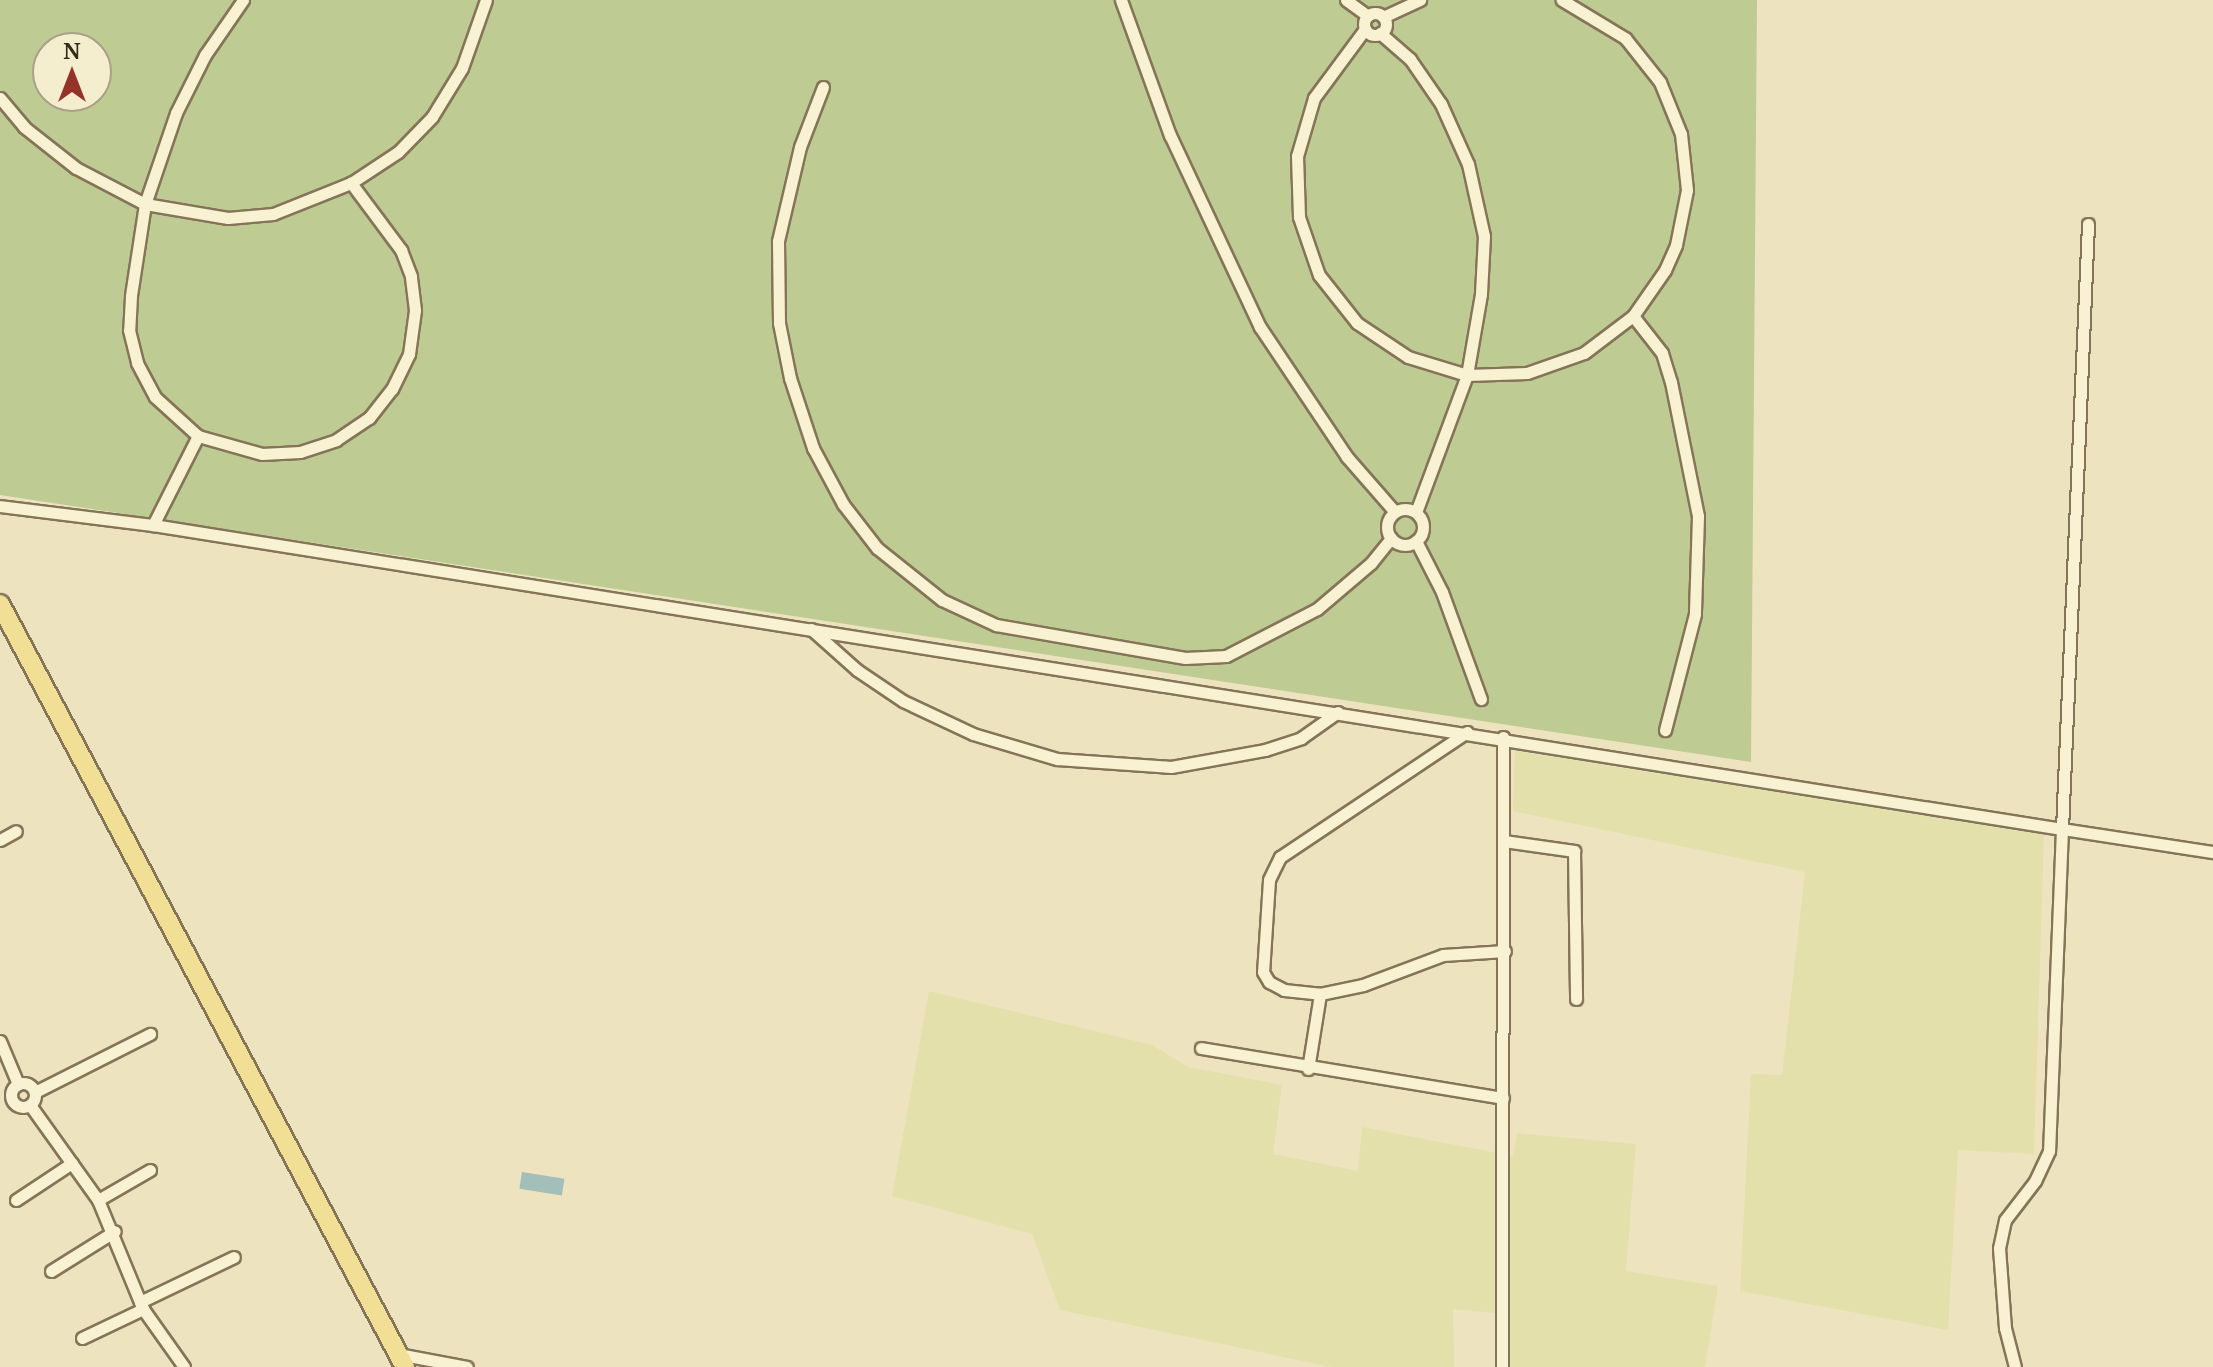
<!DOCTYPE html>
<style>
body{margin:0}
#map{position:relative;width:2213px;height:1367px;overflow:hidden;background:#ede4bf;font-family:"Noto Serif",serif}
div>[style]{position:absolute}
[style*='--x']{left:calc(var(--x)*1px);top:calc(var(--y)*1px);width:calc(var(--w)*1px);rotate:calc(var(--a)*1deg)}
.farmland>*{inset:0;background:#e3e0ac}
.green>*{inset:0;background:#becb93}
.water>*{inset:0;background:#a2bfba;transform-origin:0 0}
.roads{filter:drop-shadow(2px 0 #857558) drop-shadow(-2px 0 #857558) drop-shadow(0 2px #857558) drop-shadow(0 -2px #857558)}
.street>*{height:11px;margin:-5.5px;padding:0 5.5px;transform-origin:5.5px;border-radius:5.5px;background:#f8f1d2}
.street>.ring{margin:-5.5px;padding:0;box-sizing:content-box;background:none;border:11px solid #f8f1d2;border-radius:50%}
.primary>*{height:18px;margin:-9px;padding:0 9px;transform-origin:9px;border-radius:9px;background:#f1df96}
span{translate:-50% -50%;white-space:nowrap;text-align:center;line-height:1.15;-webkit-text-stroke:7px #f5eece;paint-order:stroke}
.north{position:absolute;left:32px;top:32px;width:80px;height:80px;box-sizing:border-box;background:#f5eece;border:2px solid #a8a087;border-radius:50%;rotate:0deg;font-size:22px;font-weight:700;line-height:32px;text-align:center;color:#352b1c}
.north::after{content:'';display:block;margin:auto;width:28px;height:36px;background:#943328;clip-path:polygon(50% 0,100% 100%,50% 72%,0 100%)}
</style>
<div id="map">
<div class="farmland">
<div style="clip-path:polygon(1515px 751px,2044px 835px,2034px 1154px,1958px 1150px,1948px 1330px,1740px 1291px,1751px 1074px,1782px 1075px,1805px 872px,1513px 811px)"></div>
<div style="clip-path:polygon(929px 991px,1152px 1045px,1188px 1067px,1282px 1085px,1273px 1154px,1358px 1171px,1362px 1127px,1513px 1156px,1517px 1133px,1636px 1144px,1626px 1271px,1718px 1286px,1705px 1367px,1507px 1367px,1507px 1314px,1453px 1309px,1454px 1367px,1331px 1367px,1060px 1310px,1032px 1234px,892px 1196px)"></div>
</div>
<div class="green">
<div style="clip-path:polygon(evenodd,0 0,1757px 0,1751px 762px,0 495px,0 0,48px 48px,96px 48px,96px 96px,48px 96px,48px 48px)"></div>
</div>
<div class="water">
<div style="left:522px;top:1172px;width:43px;height:17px;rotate:9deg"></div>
</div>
<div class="roads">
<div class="street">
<div style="--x:243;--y:0;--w:67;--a:124.6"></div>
<div style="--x:205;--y:55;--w:65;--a:116.6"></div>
<div style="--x:176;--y:113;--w:96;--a:108.8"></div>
<div style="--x:145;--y:204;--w:93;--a:98.7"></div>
<div style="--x:131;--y:296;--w:34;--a:93"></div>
<div style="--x:129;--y:330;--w:34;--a:76"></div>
<div style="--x:137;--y:363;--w:38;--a:62"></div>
<div style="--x:155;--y:397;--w:58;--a:42.2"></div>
<div style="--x:198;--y:436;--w:66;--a:15.7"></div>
<div style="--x:262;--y:454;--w:38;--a:-3"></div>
<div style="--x:300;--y:452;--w:38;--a:-18"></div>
<div style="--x:336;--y:440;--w:40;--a:-34"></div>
<div style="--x:369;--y:418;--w:37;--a:-52"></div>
<div style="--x:392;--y:389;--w:39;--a:-64"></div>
<div style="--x:409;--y:354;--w:44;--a:-82.2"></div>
<div style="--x:415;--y:310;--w:34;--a:-97"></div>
<div style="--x:411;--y:276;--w:28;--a:-111"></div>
<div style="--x:401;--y:250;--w:84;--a:-126.7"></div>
<div style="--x:1121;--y:0;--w:144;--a:70.1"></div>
<div style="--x:1170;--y:135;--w:212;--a:64.9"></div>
<div style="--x:1260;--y:327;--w:156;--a:56.2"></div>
<div style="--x:1347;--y:457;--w:73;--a:48.9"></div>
<div style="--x:1346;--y:0;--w:27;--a:36"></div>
<div class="ring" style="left:1364px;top:13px;width:11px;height:11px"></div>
<div style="--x:1383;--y:17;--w:41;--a:-24.7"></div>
<div style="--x:1365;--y:29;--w:86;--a:126.5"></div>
<div style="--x:1314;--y:98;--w:60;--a:106.3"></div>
<div style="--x:1297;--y:156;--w:61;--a:88.1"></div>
<div style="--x:1299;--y:217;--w:61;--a:71"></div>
<div style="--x:1319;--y:275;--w:61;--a:51.6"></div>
<div style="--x:1357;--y:323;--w:61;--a:33.7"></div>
<div style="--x:1408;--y:357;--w:62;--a:17"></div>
<div style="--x:1467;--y:375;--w:60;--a:-1.9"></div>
<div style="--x:1527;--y:373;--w:60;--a:-19.3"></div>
<div style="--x:1584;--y:353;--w:61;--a:-37.1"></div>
<div style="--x:1633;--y:316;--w:56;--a:-55.2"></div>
<div style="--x:1665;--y:270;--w:27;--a:-66"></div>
<div style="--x:1676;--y:245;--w:56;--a:-78.7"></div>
<div style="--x:1687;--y:190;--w:56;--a:-96.1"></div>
<div style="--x:1681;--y:134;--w:56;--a:-112"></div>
<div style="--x:1660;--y:82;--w:56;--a:-128.5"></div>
<div style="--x:1625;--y:38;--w:74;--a:-148.9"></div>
<div style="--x:1380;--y:33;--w:40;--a:41"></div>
<div style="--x:1410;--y:59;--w:55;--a:55.4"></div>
<div style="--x:1441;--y:104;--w:66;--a:65.8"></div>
<div style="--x:1468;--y:164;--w:74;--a:77.5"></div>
<div style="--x:1484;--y:236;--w:58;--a:93"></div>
<div style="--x:1481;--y:294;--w:82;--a:99.8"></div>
<div style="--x:1467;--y:375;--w:146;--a:110.4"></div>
<div style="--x:823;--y:87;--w:64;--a:111"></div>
<div style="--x:800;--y:147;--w:97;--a:103.2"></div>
<div style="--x:778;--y:241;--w:82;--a:89.3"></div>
<div style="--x:779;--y:323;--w:56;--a:78.7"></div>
<div style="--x:790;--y:378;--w:74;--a:71.8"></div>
<div style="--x:813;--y:448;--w:64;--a:61.8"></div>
<div style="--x:843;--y:504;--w:56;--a:52.3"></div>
<div style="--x:877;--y:548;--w:83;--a:38.7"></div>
<div style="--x:942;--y:600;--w:60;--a:24.8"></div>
<div style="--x:996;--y:625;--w:192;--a:9.9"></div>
<div style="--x:1185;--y:658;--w:41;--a:-2.8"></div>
<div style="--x:1226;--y:656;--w:102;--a:-27.3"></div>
<div style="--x:1317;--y:609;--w:71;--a:-40.4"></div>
<div style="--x:1371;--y:563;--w:32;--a:-51"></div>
<div style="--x:0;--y:98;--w:38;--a:50"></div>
<div style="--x:24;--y:127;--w:66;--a:38.3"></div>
<div style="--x:76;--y:168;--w:78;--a:27.6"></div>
<div style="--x:145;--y:204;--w:84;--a:9.6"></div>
<div style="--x:228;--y:218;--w:45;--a:-5.1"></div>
<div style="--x:273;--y:214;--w:84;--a:-21.7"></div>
<div style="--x:351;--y:183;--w:56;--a:-33.4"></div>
<div style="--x:398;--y:152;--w:49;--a:-45.8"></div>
<div style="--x:432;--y:117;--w:57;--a:-58.5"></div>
<div style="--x:462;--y:68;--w:72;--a:-70.6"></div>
<div style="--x:2088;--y:224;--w:606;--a:92.46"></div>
<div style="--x:2062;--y:829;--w:153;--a:8.7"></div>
<div style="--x:1633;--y:316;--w:47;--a:51.9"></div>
<div style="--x:1662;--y:353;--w:30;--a:73"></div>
<div style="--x:1671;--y:382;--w:137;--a:78.6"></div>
<div style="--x:1698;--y:516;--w:98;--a:91.8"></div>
<div style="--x:1695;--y:614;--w:120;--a:104.5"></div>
<div style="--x:0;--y:506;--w:154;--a:7.1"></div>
<div style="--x:153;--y:525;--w:1933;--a:9.05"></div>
<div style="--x:2062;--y:829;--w:322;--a:92.3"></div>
<div style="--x:2049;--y:1151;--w:33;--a:115"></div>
<div style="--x:2035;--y:1181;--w:49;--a:127.6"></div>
<div style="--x:2005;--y:1220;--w:29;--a:102"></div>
<div style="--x:1999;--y:1248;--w:80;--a:85.7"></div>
<div style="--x:2005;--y:1328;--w:40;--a:75.6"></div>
<div class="ring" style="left:1387px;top:509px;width:25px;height:25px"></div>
<div style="--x:153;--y:525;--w:100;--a:-63.2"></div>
<div style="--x:1416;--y:541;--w:57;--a:63"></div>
<div style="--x:1442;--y:592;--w:114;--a:70"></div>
<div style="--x:811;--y:629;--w:62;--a:41.7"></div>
<div style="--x:857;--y:670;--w:55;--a:34"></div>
<div style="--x:903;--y:701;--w:77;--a:25.2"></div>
<div style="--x:973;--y:734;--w:88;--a:16.6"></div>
<div style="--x:1057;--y:759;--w:114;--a:4"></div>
<div style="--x:1171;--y:767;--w:96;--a:-10.3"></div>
<div style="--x:1265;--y:750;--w:38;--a:-18"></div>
<div style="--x:1301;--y:738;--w:45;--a:-35.1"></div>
<div style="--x:1467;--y:732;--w:225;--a:146.2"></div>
<div style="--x:1280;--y:857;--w:25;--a:116"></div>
<div style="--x:1269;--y:880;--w:92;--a:93.7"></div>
<div style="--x:1263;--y:972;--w:12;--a:59"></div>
<div style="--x:1269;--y:982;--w:17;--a:28"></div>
<div style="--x:1284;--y:990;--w:36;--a:6"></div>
<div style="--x:1320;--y:994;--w:44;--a:-11.8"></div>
<div style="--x:1363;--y:985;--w:85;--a:-20.6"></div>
<div style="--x:1443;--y:955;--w:62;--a:-3.7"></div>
<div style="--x:0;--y:840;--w:18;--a:-29"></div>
<div style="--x:1504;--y:841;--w:71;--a:8.1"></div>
<div style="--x:1574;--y:851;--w:148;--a:89.2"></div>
<div style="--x:0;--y:1041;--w:47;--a:67.3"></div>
<div style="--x:1201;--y:1048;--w:306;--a:9.4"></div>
<div style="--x:1308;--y:1069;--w:76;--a:-80.9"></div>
<div class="ring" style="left:11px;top:1083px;width:13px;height:13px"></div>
<div style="--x:35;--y:1092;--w:129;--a:-26.8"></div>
<div style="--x:30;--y:1105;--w:117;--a:54.4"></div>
<div style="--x:98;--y:1200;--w:118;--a:67.6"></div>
<div style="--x:143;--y:1309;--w:71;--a:54.7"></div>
<div style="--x:16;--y:1200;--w:67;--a:-33.5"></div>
<div style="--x:98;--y:1200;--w:60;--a:-30"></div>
<div style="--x:51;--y:1271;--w:75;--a:-32"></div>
<div style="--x:140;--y:1302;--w:104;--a:-25.6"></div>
<div style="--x:82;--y:1338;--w:68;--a:-25.4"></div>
<div style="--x:398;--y:1354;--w:70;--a:10.7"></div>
<div style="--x:1502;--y:1367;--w:630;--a:-89.91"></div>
</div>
<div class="primary">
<div style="--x:0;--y:604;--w:864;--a:62.04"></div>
</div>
</div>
<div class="north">N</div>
</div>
